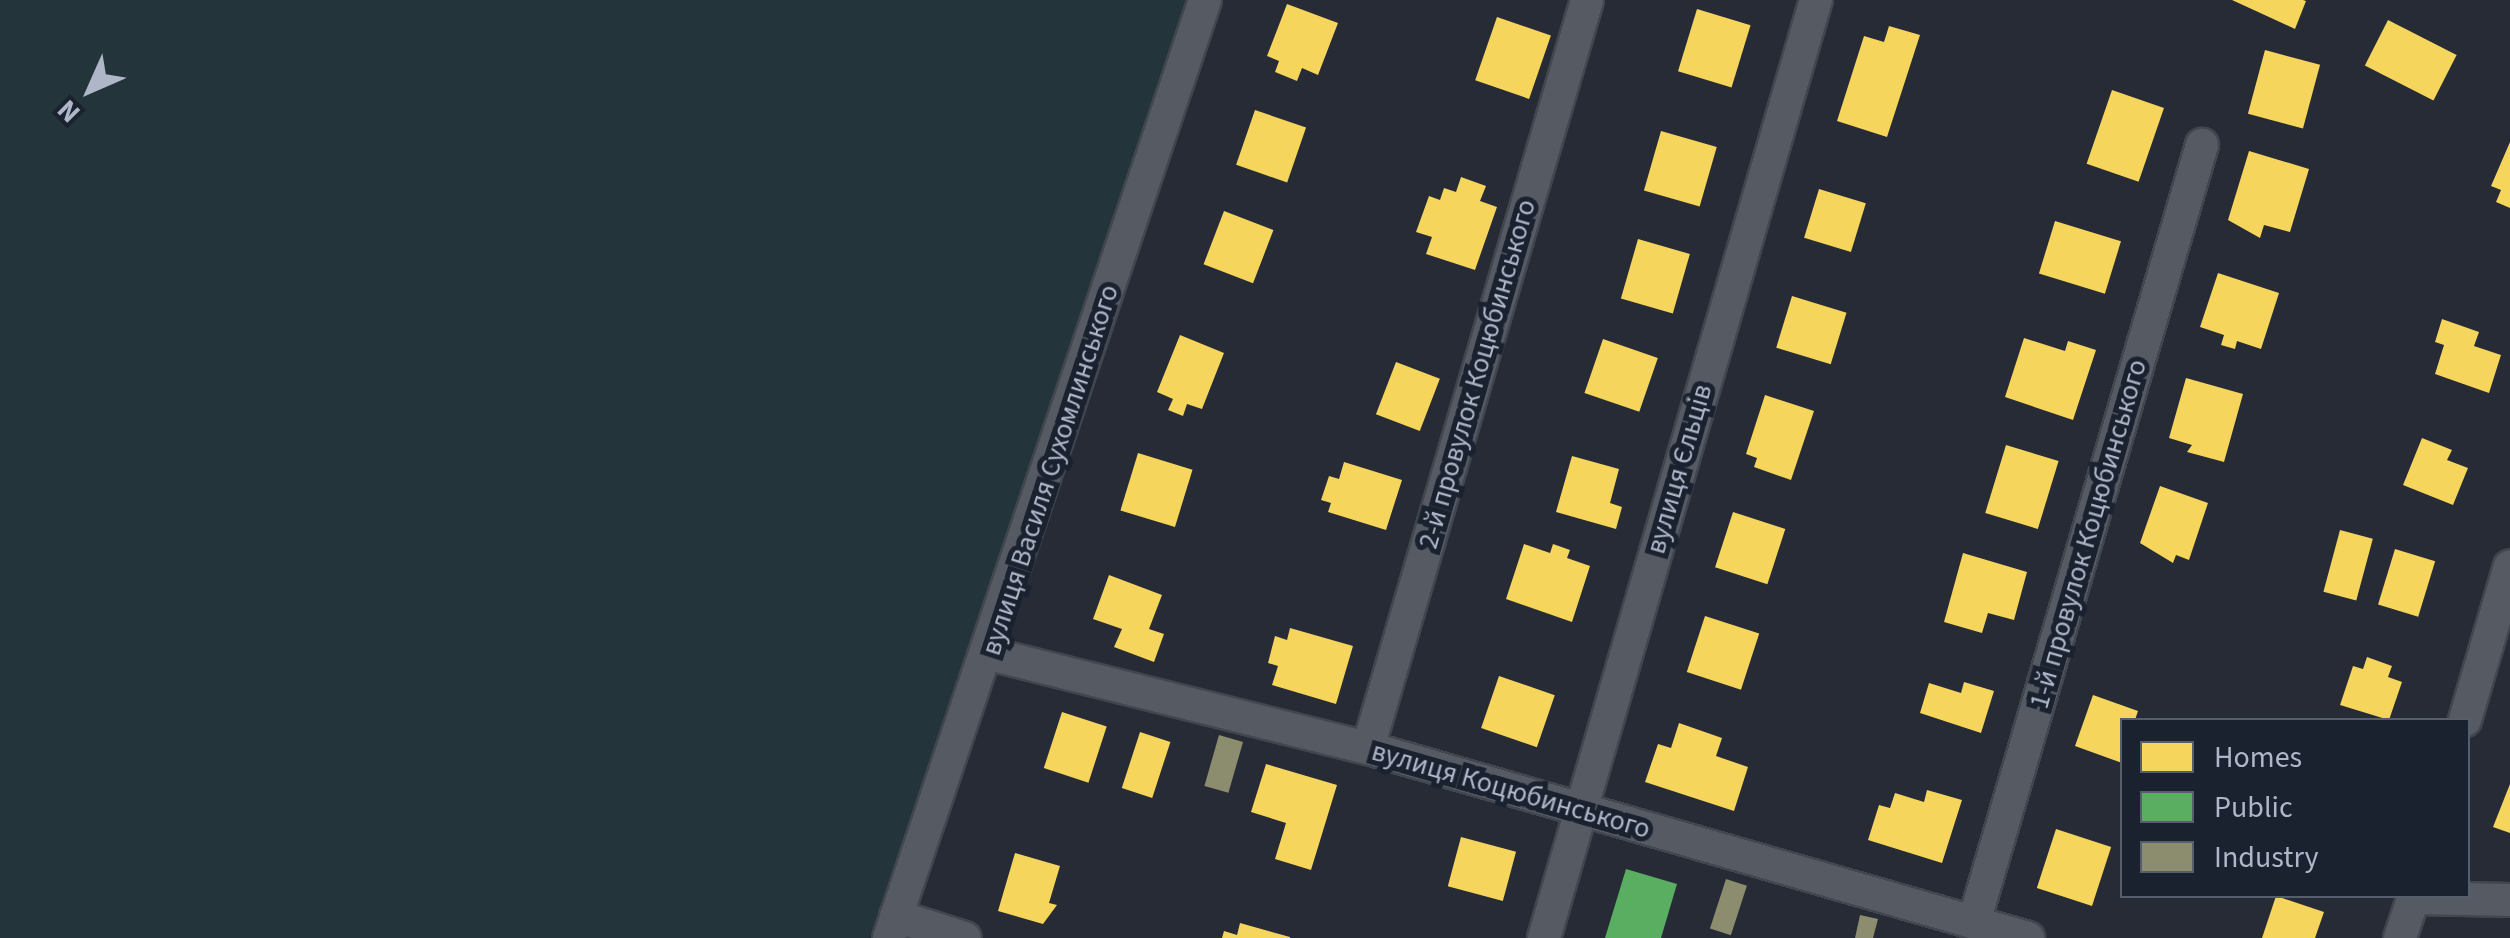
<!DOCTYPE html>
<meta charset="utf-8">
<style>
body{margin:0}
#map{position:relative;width:2510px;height:938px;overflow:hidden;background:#262b35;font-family:"Source Sans 3",sans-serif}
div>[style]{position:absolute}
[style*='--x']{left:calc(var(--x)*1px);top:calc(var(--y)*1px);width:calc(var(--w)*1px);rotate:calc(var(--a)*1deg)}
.green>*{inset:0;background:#23353b}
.homes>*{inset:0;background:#f6d55c;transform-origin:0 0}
.public>*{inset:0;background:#5aae61}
.industry>*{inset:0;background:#8c8c6e;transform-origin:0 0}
.roads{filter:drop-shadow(2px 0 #42464e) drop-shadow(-2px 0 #42464e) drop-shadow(0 2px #42464e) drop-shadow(0 -2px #42464e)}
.minor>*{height:32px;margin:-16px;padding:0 16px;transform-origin:16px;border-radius:16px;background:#565a63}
span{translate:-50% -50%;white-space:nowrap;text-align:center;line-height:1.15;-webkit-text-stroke:10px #1a212f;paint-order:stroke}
.street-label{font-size:28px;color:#afb6c7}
.legend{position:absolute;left:2120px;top:718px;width:350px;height:180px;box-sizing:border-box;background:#1a212f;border:2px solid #565d6c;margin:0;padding:12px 18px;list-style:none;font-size:30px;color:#afb6c7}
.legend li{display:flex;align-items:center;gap:20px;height:50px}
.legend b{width:50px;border:2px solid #565d6c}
.north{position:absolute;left:40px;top:40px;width:100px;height:100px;-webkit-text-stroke:8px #1a212f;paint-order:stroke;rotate:225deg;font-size:28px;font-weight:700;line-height:40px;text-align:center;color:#afb6c7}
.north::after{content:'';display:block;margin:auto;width:35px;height:45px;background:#afb6c7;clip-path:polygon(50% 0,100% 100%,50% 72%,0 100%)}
</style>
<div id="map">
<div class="green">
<div style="clip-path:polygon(0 0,1190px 0,869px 938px,0 938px)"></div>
</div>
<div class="homes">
<div style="clip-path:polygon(2232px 0,2303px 0,2306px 1px,2295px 29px)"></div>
<div style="clip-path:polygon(1287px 4px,1338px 23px,1318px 75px,1302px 68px,1297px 81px,1275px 72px,1279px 61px,1267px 56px)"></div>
<div style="left:1697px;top:9px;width:56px;height:65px;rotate:17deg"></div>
<div style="left:1497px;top:17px;width:57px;height:67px;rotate:19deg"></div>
<div style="left:2388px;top:20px;width:77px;height:51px;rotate:27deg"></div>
<div style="clip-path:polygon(1889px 26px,1920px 35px,1887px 137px,1837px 121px,1864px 36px,1884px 42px)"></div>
<div style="left:2265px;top:50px;width:57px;height:66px;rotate:15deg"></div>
<div style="left:2112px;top:90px;width:55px;height:78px;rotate:19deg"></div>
<div style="left:1255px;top:110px;width:54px;height:58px;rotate:19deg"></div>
<div style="left:1661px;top:131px;width:58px;height:62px;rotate:16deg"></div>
<div style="clip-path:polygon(2510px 142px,2510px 208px,2496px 202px,2501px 190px,2491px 186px)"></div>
<div style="clip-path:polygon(2249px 151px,2309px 169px,2290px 232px,2264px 225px,2260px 238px,2228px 220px)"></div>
<div style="clip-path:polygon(1461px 177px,1486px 186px,1480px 201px,1497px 207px,1475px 270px,1426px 254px,1432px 237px,1416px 232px,1429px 196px,1440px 200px,1444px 188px,1456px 192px)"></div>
<div style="left:1819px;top:189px;width:49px;height:51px;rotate:17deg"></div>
<div style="left:1224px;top:211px;width:53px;height:57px;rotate:21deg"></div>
<div style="left:2055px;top:221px;width:69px;height:55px;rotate:17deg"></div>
<div style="left:1638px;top:239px;width:54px;height:62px;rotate:16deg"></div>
<div style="clip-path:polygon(2218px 273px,2279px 293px,2261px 349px,2237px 341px,2235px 349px,2221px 345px,2224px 335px,2200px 327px)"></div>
<div style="left:1792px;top:296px;width:57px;height:54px;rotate:17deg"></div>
<div style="clip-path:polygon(2442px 319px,2479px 332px,2474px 346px,2501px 355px,2489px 393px,2435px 374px,2444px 345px,2435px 342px)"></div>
<div style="clip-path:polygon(1180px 335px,1224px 353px,1202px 409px,1187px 404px,1183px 416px,1168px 410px,1173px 399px,1157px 392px)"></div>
<div style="clip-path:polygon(2024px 338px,2065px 351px,2068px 341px,2096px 350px,2073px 420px,2005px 397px)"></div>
<div style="left:1603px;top:339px;width:58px;height:57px;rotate:19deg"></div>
<div style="left:1396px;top:362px;width:47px;height:56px;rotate:21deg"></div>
<div style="clip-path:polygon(2186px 378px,2243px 394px,2224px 462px,2187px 452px,2192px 445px,2169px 438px)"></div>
<div style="clip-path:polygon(1765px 395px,1814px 411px,1791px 480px,1754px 467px,1757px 458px,1746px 454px)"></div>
<div style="clip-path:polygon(2422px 438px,2452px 450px,2447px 460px,2468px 468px,2453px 505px,2403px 485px)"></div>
<div style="left:2006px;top:445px;width:55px;height:71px;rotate:17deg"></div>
<div style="left:1138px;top:453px;width:57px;height:60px;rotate:17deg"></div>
<div style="clip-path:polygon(1572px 456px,1619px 469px,1610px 503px,1622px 507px,1616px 529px,1556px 512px)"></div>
<div style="clip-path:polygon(1344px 462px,1402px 480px,1386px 530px,1328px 512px,1331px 503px,1321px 500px,1329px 476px,1339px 479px)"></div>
<div style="clip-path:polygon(2160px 486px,2208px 503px,2189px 560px,2176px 555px,2173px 563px,2140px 543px)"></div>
<div style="left:1733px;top:512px;width:55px;height:58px;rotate:18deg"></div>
<div style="left:2340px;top:530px;width:34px;height:64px;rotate:15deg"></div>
<div style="clip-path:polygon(1524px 544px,1550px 553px,1553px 544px,1570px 550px,1567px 558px,1590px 566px,1572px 622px,1506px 599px)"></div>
<div style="left:2395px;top:549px;width:42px;height:58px;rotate:17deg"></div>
<div style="clip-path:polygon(1963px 553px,2027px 572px,2014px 620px,1988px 613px,1982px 633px,1944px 622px)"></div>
<div style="clip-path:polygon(1109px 575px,1162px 595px,1149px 629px,1164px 634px,1154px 662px,1114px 647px,1122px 629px,1093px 619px)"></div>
<div style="left:1705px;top:616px;width:57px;height:59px;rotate:18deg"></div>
<div style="clip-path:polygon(1290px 628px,1353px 646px,1336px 704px,1272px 685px,1278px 666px,1268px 663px,1275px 636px,1287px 640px)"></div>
<div style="clip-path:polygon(2367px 657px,2392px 666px,2388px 677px,2402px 682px,2389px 720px,2340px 705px,2353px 666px,2363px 669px)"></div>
<div style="left:1499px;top:676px;width:59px;height:55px;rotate:19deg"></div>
<div style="clip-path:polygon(1964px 682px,1994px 691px,1981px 733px,1920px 713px,1929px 683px,1961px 693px)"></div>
<div style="clip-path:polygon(2093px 695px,2138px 711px,2135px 720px,2122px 720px,2122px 763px,2075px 746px)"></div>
<div style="left:1062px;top:712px;width:47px;height:59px;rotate:18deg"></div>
<div style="clip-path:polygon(1679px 723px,1722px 738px,1716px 756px,1748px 767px,1734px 811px,1645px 782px,1658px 744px,1671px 748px)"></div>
<div style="left:1140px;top:732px;width:32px;height:59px;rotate:18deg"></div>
<div style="clip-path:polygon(1266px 764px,1337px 785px,1311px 870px,1275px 859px,1286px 823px,1251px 812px)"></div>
<div style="clip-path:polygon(2510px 784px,2510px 833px,2493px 827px)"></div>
<div style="clip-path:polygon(1927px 790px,1962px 800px,1942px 863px,1868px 840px,1879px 805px,1890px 808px,1895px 793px,1924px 802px)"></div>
<div style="left:2056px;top:829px;width:58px;height:62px;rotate:18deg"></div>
<div style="left:1461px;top:837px;width:57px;height:51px;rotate:15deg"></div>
<div style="clip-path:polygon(1015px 853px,1060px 866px,1049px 903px,1057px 905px,1043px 924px,998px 911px)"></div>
<div style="clip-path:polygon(2276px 896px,2324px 912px,2315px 938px,2262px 938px)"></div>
<div style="clip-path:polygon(1240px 923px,1290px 937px,1290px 938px,1222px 938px,1224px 931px,1237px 935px)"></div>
</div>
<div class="public">
<div style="clip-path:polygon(1626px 869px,1677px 884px,1661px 938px,1605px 938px)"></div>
</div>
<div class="industry">
<div style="left:1219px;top:735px;width:25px;height:53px;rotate:16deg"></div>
<div style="left:1726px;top:879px;width:22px;height:52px;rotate:18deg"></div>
<div style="clip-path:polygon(1860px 915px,1878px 919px,1873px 938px,1855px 938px)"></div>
</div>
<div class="roads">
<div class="minor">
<div style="--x:990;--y:654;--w:390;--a:14"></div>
<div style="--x:1368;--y:748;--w:687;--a:16.06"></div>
<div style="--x:2465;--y:720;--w:160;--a:-73.7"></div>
<div style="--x:1368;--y:748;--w:779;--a:-73.68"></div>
<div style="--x:2413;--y:898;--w:97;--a:1.2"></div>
<div style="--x:896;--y:916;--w:72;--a:17.7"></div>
<div style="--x:1974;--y:922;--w:810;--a:-73.65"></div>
<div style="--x:889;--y:938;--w:990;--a:-71.38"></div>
<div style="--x:1544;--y:938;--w:977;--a:-73.83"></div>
<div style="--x:2400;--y:938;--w:44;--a:-71.6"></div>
</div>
</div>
<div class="street-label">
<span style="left:1477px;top:374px;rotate:-74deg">2-й провулок Коцюбинського</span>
<span style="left:1679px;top:469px;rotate:-74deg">вулиця Єльців</span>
<span style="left:1050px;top:470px;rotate:-72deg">вулиця Василя Сухомлинського</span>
<span style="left:2088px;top:534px;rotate:-74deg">1-й провулок Коцюбинського</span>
<span style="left:1511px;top:790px;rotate:16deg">вулиця Коцюбинського</span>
</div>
<ul class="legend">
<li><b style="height:28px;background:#f6d55c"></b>Homes</li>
<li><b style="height:28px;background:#5aae61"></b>Public</li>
<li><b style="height:28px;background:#8c8c6e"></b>Industry</li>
</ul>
<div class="north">N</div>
</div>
